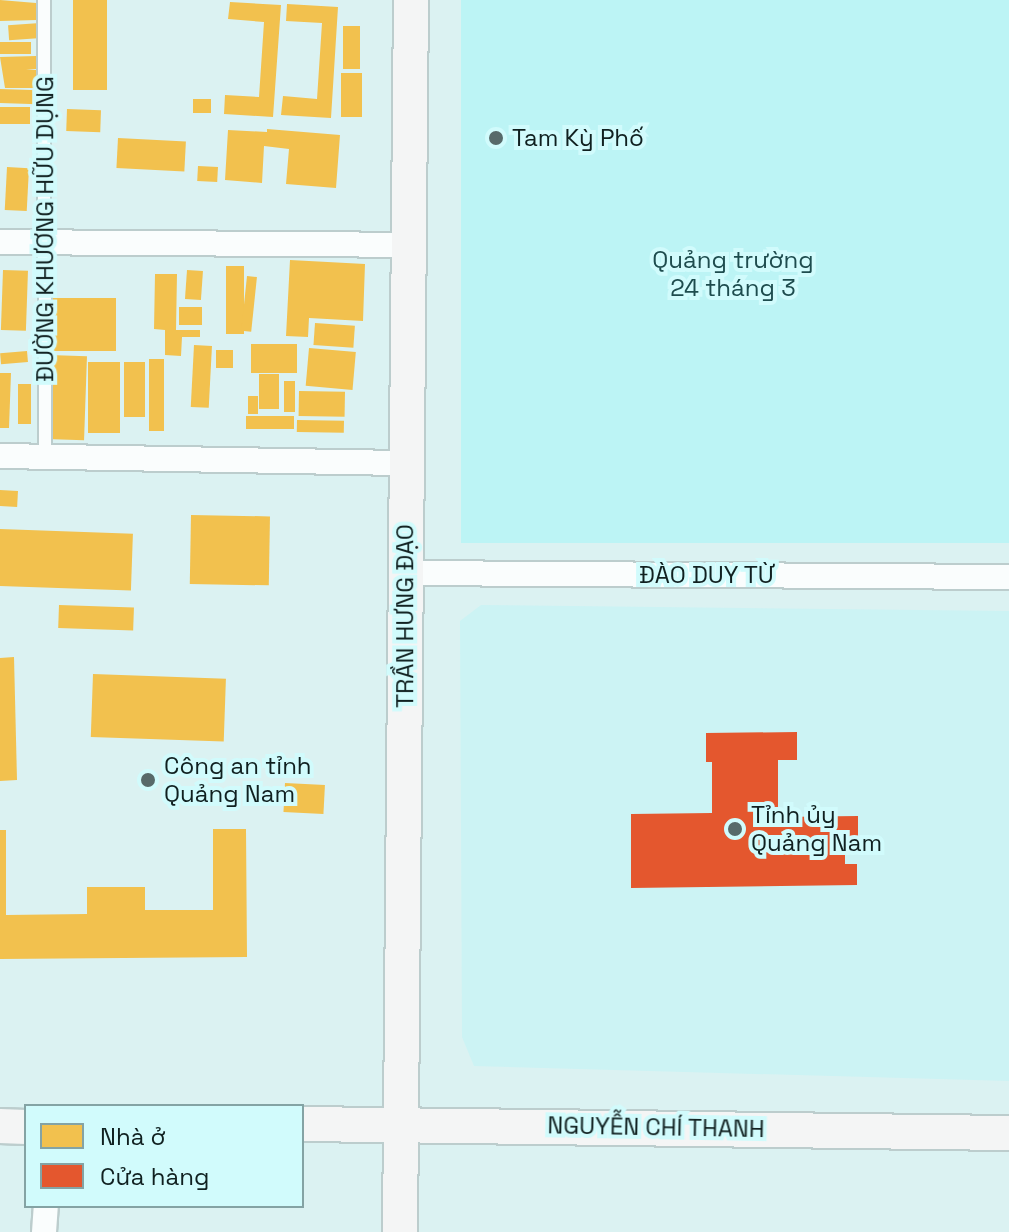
<!DOCTYPE html>
<meta charset="utf-8">
<style>
body{margin:0}
#map{position:relative;width:1009px;height:1232px;overflow:hidden;background:#dbf2f2;font-family:"Space Grotesk",sans-serif}
div>[style]{position:absolute}
[style*='--x']{left:calc(var(--x)*1px);top:calc(var(--y)*1px);width:calc(var(--w)*1px);rotate:calc(var(--a)*1deg)}
.built>*{inset:0;background:#ccf3f4}
.green>*{inset:0;background:#bcf4f5;transform-origin:0 0}
.homes>*{inset:0;background:#f2c14e;transform-origin:0 0}
.shops>*{inset:0;background:#e4572e}
.roads{filter:drop-shadow(2px 0 #bccdcd) drop-shadow(-2px 0 #bccdcd) drop-shadow(0 2px #bccdcd) drop-shadow(0 -2px #bccdcd)}
.lane>*{height:12px;margin:-6px;padding:0 6px;transform-origin:6px;border-radius:6px;background:#fafdfd}
.street>*{height:24px;margin:-12px;padding:0 12px;transform-origin:12px;border-radius:12px;background:#fafdfd}
.secondary>*{height:34px;margin:-17px;padding:0 17px;transform-origin:17px;border-radius:17px;background:#f4f5f5}
.dots>*{width:22px;height:22px;translate:-50% -50%;box-sizing:border-box;border:4px solid #d1fbfc;border-radius:50%}
span{translate:-50% -50%;white-space:nowrap;text-align:center;line-height:1.15;-webkit-text-stroke:8px #d1fbfc;paint-order:stroke}
.poi-label{font-size:24px;color:#102020}
.left{translate:0 -50%;text-align:left}
.street-label{font-size:24px;color:#102020}
.park-label{font-size:24px;color:#1e4c4e}
.legend{position:absolute;left:24px;top:1104px;width:280px;height:104px;box-sizing:border-box;background:#d1fbfc;border:2px solid #84a3a4;margin:0;padding:10px 14px;list-style:none;font-size:24px;color:#102020}
.legend li{display:flex;align-items:center;gap:16px;height:40px}
.legend b{width:40px;border:2px solid #84a3a4}
</style>
<div id="map">
<div class="built">
<div style="clip-path:polygon(481px 605px,1009px 611px,1009px 1081px,474px 1066px,462px 1037px,460px 621px)"></div>
</div>
<div class="green">
<div style="left:461px;top:0;width:548px;height:543px"></div>
</div>
<div class="homes">
<div style="clip-path:polygon(0 0,36px 3px,37px 20px,0 21px)"></div>
<div style="left:73px;top:0;width:34px;height:90px"></div>
<div style="clip-path:polygon(230px 2px,281px 5px,273px 117px,224px 114px,225px 95px,259px 97px,264px 22px,228px 19px)"></div>
<div style="clip-path:polygon(287px 4px,338px 7px,331px 118px,281px 115px,283px 96px,317px 99px,322px 23px,286px 21px)"></div>
<div style="left:40px;top:23px;width:15px;height:32px;rotate:86deg"></div>
<div style="left:343px;top:26px;width:17px;height:43px"></div>
<div style="left:31px;top:42px;width:12px;height:31px;rotate:90deg"></div>
<div style="clip-path:polygon(36px 56px,36px 69px,26px 70px,41px 70px,40px 88px,5px 88px,0 57px)"></div>
<div style="left:341px;top:73px;width:21px;height:44px"></div>
<div style="left:0;top:89px;width:38px;height:14px;rotate:2deg"></div>
<div style="left:193px;top:99px;width:18px;height:14px"></div>
<div style="left:0;top:107px;width:30px;height:17px"></div>
<div style="left:67px;top:109px;width:34px;height:22px;rotate:2deg"></div>
<div style="clip-path:polygon(267px 129px,340px 135px,336px 188px,286px 184px,289px 149px,264px 146px,262px 183px,225px 180px,228px 130px,267px 132px)"></div>
<div style="left:118px;top:138px;width:68px;height:30px;rotate:3deg"></div>
<div style="left:198px;top:166px;width:20px;height:15px;rotate:3deg"></div>
<div style="left:7px;top:167px;width:22px;height:43px;rotate:3deg"></div>
<div style="clip-path:polygon(290px 260px,365px 264px,363px 321px,309px 318px,308px 337px,286px 336px)"></div>
<div style="left:226px;top:266px;width:18px;height:68px"></div>
<div style="left:3px;top:270px;width:25px;height:60px;rotate:2deg"></div>
<div style="left:187px;top:270px;width:16px;height:29px;rotate:4deg"></div>
<div style="clip-path:polygon(155px 274px,177px 274px,176px 330px,200px 330px,200px 337px,182px 337px,181px 356px,165px 355px,165px 330px,154px 329px)"></div>
<div style="left:247px;top:276px;width:10px;height:55px;rotate:6deg"></div>
<div style="left:116px;top:298px;width:53px;height:67px;rotate:90deg"></div>
<div style="left:179px;top:307px;width:23px;height:18px"></div>
<div style="left:315px;top:323px;width:40px;height:22px;rotate:4deg"></div>
<div style="left:251px;top:344px;width:46px;height:29px"></div>
<div style="left:194px;top:345px;width:18px;height:62px;rotate:3deg"></div>
<div style="left:309px;top:348px;width:47px;height:38px;rotate:5deg"></div>
<div style="left:216px;top:350px;width:17px;height:18px"></div>
<div style="left:27px;top:351px;width:11px;height:27px;rotate:85deg"></div>
<div style="left:49px;top:355px;width:38px;height:84px;rotate:2deg"></div>
<div style="left:149px;top:359px;width:15px;height:72px"></div>
<div style="left:88px;top:362px;width:32px;height:71px"></div>
<div style="left:124px;top:362px;width:21px;height:55px"></div>
<div style="clip-path:polygon(0 373px,11px 373px,9px 428px,0 428px)"></div>
<div style="left:259px;top:374px;width:20px;height:35px"></div>
<div style="left:284px;top:381px;width:11px;height:31px"></div>
<div style="left:18px;top:384px;width:13px;height:40px"></div>
<div style="left:299px;top:391px;width:46px;height:25px;rotate:1deg"></div>
<div style="left:248px;top:396px;width:10px;height:18px"></div>
<div style="left:294px;top:416px;width:13px;height:48px;rotate:90deg"></div>
<div style="left:297px;top:420px;width:47px;height:12px;rotate:1deg"></div>
<div style="left:0;top:490px;width:18px;height:16px;rotate:3deg"></div>
<div style="left:191px;top:515px;width:79px;height:69px;rotate:1deg"></div>
<div style="left:0;top:529px;width:133px;height:57px;rotate:2deg"></div>
<div style="left:59px;top:605px;width:75px;height:23px;rotate:2deg"></div>
<div style="clip-path:polygon(14px 657px,17px 780px,0 781px,0 658px)"></div>
<div style="left:93px;top:674px;width:133px;height:63px;rotate:2deg"></div>
<div style="left:285px;top:783px;width:40px;height:29px;rotate:3deg"></div>
<div style="clip-path:polygon(213px 829px,246px 829px,247px 957px,0 959px,0 830px,6px 830px,6px 915px,87px 914px,87px 887px,145px 887px,145px 910px,213px 910px)"></div>
</div>
<div class="shops">
<div style="clip-path:polygon(797px 732px,797px 760px,778px 760px,778px 817px,858px 816px,858px 842px,845px 843px,845px 864px,857px 864px,857px 885px,631px 888px,631px 814px,712px 813px,712px 762px,706px 762px,706px 733px)"></div>
</div>
<div class="roads">
<div class="lane">
<div style="--x:44;--y:0;--w:457;--a:89.9"></div>
</div>
<div class="street">
<div style="--x:0;--y:242;--w:408;--a:0.4"></div>
<div style="--x:0;--y:456;--w:406;--a:1"></div>
<div style="--x:405;--y:573;--w:604;--a:0.38"></div>
<div style="--x:44;--y:1232;--w:26;--a:-86"></div>
</div>
<div class="secondary">
<div style="--x:302;--y:1124;--w:707;--a:0.73"></div>
<div style="--x:0;--y:1126;--w:26;--a:2"></div>
<div style="--x:400;--y:1232;--w:1232;--a:-89.49"></div>
</div>
</div>
<div class="dots">
<div style="left:496px;top:138px;background:#576a6a"></div>
<div style="left:148px;top:780px;background:#576a6a"></div>
<div style="left:735px;top:829px;background:#576a6a"></div>
</div>
<div class="poi-label">
<span class="left" style="left:512px;top:138px">Tam Kỳ Phố</span>
<span class="left" style="left:164px;top:780px">Công an tỉnh<br>Quảng Nam</span>
<span class="left" style="left:751px;top:829px">Tỉnh ủy<br>Quảng Nam</span>
</div>
<div class="street-label">
<span style="left:45px;top:229px;rotate:-90deg">ĐƯỜNG KHƯƠNG HỮU DỤNG</span>
<span style="left:707px;top:575px">ĐÀO DUY TỪ</span>
<span style="left:405px;top:616px;rotate:-90deg">TRẦN HƯNG ĐẠO</span>
<span style="left:656px;top:1127px;rotate:1deg">NGUYỄN CHÍ THANH</span>
</div>
<div class="park-label">
<span style="left:733px;top:274px">Quảng trường<br>24 tháng 3</span>
</div>
<ul class="legend">
<li><b style="height:22px;background:#f2c14e"></b>Nhà ở</li>
<li><b style="height:22px;background:#e4572e"></b>Cửa hàng</li>
</ul>
</div>
